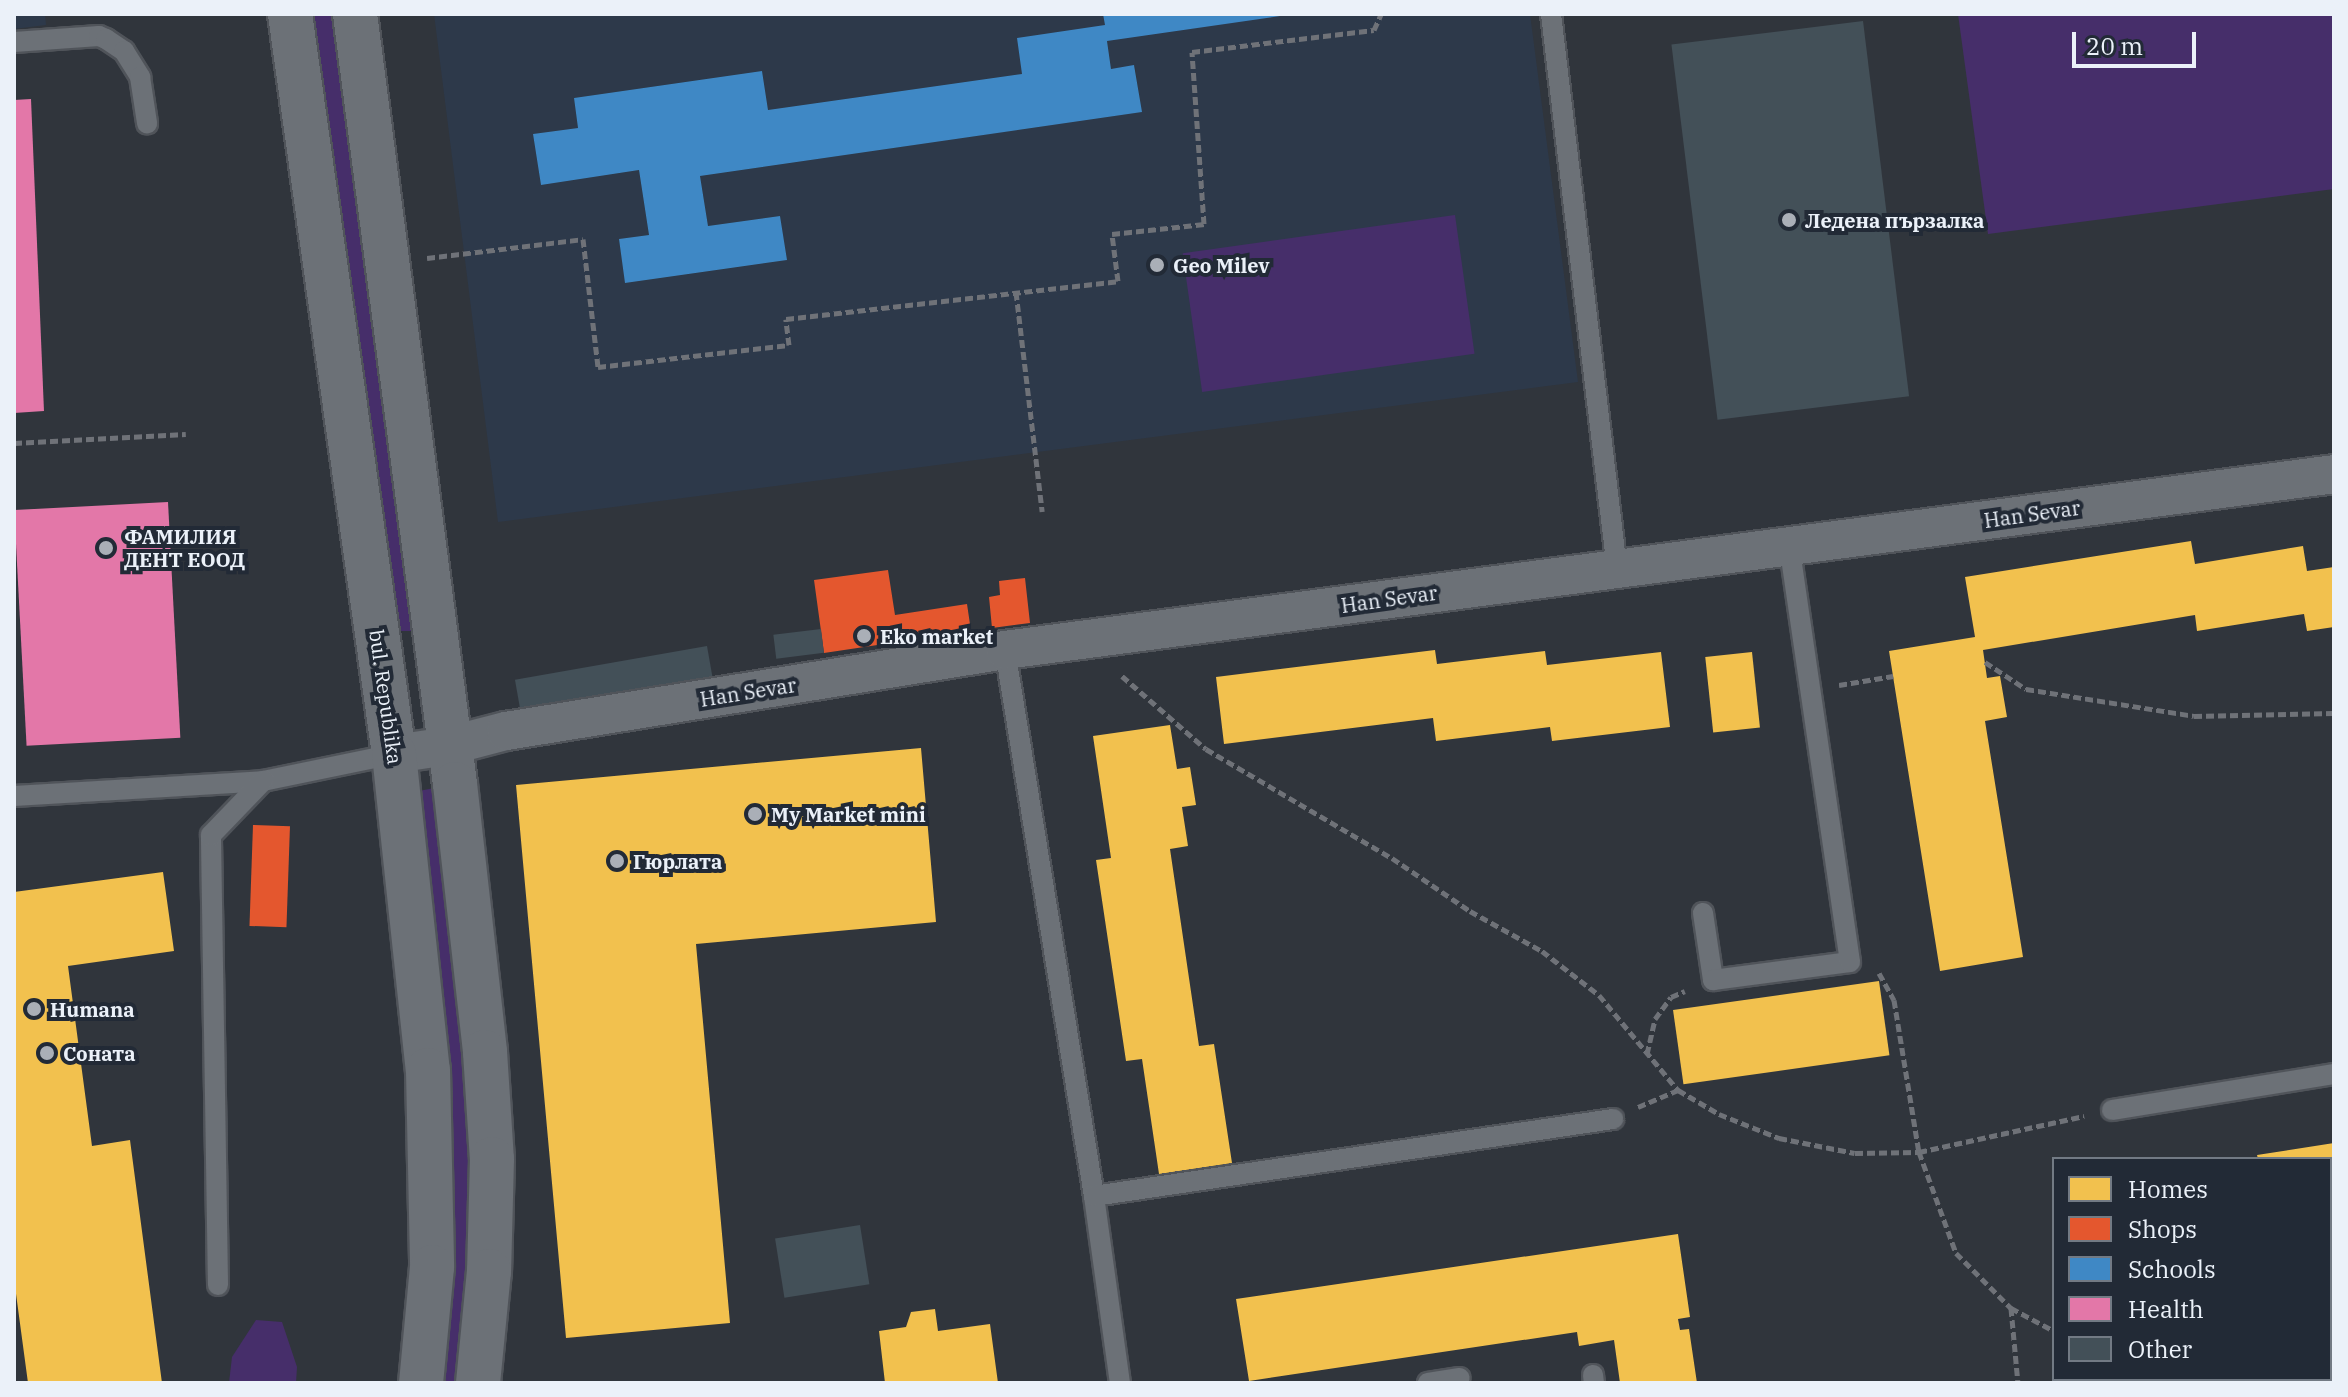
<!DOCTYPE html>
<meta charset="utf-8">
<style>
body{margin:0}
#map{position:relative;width:2348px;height:1397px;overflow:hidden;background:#30353c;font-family:"IBM Plex Serif",serif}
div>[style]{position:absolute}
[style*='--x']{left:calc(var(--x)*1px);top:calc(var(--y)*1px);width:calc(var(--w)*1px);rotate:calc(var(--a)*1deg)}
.built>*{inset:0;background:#2d394a}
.green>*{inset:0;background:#462e6a;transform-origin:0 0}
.homes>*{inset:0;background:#f2c14e;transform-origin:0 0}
.shops>*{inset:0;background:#e4572e;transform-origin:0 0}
.schools>*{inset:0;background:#3f88c5}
.health>*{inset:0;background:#e377a8;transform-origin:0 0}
.building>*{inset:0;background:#435058;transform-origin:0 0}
.path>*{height:5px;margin-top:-2.5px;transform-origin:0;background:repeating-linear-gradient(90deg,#6f7278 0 8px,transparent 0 12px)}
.roads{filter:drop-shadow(2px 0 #50545a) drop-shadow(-2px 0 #50545a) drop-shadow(0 2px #50545a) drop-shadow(0 -2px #50545a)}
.service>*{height:20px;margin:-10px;padding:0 10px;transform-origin:10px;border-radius:10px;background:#6c7177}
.minor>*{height:38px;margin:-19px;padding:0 19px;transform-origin:19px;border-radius:19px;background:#6c7177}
.tertiary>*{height:44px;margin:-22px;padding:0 22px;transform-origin:22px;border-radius:22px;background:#6c7177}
.dots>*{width:22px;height:22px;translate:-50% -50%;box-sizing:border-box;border:4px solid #222a36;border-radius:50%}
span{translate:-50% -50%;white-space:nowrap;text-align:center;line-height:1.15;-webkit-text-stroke:8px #222a36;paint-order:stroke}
.poi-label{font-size:20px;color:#ebf1f9;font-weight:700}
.left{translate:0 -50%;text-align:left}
.street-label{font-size:20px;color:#ebf1f9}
.frame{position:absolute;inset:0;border:16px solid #ebf1f9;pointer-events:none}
.legend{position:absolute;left:2052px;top:1157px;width:280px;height:224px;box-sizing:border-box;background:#222a36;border:2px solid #727a84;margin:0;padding:10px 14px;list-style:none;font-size:24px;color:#ebf1f9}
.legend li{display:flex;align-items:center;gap:16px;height:40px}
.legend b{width:40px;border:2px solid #727a84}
.scale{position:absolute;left:2072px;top:32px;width:124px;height:36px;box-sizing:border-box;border:4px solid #ebf1f9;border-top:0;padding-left:10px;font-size:24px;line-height:28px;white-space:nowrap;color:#ebf1f9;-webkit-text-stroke:6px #222a36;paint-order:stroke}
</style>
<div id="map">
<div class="built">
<div style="clip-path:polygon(14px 14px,45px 14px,46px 25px,14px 29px)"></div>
<div style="clip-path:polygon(evenodd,434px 14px,1530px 14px,1578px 382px,498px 522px,434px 14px,1105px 26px,1111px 69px,1135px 66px,1141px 112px,700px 176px,708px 226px,780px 216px,786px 260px,626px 283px,619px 239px,649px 235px,639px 170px,541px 185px,533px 134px,578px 128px,574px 98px,762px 71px,768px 110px,1022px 74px,1105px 26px)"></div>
</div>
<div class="green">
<div style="clip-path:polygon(290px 14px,355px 14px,434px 631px,377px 631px)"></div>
<div style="clip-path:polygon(1958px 14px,2334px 14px,2334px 189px,1988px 234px)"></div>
<div style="left:1455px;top:215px;width:140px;height:275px;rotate:82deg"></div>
<div style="clip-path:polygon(455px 784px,485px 1052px,478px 1383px,421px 1383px,398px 795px)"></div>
<div style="clip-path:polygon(256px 1320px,282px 1322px,297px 1367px,296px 1383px,229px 1383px,232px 1357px)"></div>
</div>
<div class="homes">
<div style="clip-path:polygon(2191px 541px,2195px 564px,2303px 546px,2307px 571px,2334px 567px,2334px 627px,2307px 631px,2304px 614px,2197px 631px,2195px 615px,1983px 650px,1987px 678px,2000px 676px,2007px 717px,1985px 721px,2023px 957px,1940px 971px,1889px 651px,1975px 637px,1965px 577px)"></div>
<div style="clip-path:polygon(1435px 650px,1437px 664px,1545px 651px,1547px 665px,1661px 652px,1670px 727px,1552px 741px,1550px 727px,1436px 741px,1433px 718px,1224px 744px,1216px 677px)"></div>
<div style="left:1752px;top:652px;width:76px;height:47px;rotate:84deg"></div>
<div style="clip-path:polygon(1170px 725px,1177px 769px,1190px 767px,1196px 805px,1182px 807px,1188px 846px,1170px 849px,1199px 1046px,1214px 1044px,1232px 1163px,1159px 1174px,1142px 1059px,1126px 1061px,1096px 860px,1111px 858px,1093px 736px)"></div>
<div style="clip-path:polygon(921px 748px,936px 922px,696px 944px,730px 1323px,566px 1338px,516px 785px)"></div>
<div style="clip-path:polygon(163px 872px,174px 951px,68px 966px,92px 1146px,130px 1140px,162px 1383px,28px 1383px,14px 1279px,14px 892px)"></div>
<div style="left:1879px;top:981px;width:75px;height:208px;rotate:82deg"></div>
<div style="clip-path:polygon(2334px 1143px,2334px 1232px,2330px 1232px,2330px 1159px,2258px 1159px,2257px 1155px)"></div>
<div style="clip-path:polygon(1678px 1234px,1690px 1317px,1678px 1319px,1680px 1330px,1689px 1329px,1697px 1383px,1620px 1383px,1614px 1340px,1579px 1346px,1577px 1332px,1249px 1381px,1236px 1299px)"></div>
<div style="clip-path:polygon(935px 1309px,938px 1331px,990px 1324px,998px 1383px,885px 1383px,879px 1331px,906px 1327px,911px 1312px)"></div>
</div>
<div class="shops">
<div style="clip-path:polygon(888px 570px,895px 615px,967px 604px,971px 631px,824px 653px,814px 580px)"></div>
<div style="clip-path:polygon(1025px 578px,1030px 623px,992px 628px,989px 597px,1000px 595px,999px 581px)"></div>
<div style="left:253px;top:825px;width:37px;height:101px;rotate:2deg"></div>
</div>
<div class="schools">
<div style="clip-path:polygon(1103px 14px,1280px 16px,1107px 41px,1111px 69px,1134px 65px,1142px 112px,700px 176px,708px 226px,780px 216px,787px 260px,625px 283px,619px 239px,649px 235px,639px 170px,541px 185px,533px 134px,578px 128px,574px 98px,762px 71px,768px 110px,1022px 74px,1017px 38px,1105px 25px)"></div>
</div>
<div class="health">
<div style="clip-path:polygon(31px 99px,44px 411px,14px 413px,14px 100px)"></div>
<div style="left:168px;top:502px;width:236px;height:154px;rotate:87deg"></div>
</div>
<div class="building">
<div style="left:1863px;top:21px;width:378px;height:193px;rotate:83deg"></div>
<div style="left:821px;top:629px;width:24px;height:48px;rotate:83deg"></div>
<div style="left:707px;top:646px;width:36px;height:195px;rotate:80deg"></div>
<div style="left:860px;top:1225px;width:60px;height:86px;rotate:81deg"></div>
</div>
<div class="path">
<div style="--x:427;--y:258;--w:157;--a:-6.9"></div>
<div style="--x:583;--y:239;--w:129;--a:83.3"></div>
<div style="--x:598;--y:367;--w:192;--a:-6.6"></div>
<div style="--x:789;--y:345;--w:26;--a:-97"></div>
<div style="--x:786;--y:319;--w:334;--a:-6.5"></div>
<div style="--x:1118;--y:281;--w:47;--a:-97.3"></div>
<div style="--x:1112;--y:234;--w:93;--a:-6.2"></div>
<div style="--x:1204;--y:224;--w:172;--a:-94"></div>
<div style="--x:1192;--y:52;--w:183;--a:-6.9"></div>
<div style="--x:1374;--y:30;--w:17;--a:-66"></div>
<div style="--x:1016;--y:292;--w:221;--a:83.2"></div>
<div style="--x:14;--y:443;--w:172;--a:-3"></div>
<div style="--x:1985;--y:662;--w:49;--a:33.4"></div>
<div style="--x:2026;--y:689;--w:170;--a:9.1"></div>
<div style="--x:2194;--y:716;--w:140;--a:-1.2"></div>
<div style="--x:1122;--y:676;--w:111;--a:41"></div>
<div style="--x:1206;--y:749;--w:216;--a:30.4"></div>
<div style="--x:1392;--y:858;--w:94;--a:34.2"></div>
<div style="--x:1470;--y:911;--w:82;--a:29.1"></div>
<div style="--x:1542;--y:951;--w:72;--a:37.7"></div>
<div style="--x:1599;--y:995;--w:124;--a:50.3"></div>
<div style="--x:1678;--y:1090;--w:48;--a:30.3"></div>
<div style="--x:1719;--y:1114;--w:65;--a:21.8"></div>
<div style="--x:1779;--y:1138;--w:77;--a:11.2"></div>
<div style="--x:1855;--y:1153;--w:64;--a:-0.9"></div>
<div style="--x:1919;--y:1152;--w:169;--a:-12.3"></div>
<div style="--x:1839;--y:685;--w:55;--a:-9.5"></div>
<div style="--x:1879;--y:973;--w:31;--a:61"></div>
<div style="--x:1894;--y:1000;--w:154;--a:80.7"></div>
<div style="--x:1919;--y:1152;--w:108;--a:69.9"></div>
<div style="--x:1956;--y:1253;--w:78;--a:45"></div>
<div style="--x:2011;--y:1308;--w:49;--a:28.1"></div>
<div style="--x:1647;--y:1054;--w:36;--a:-77"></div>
<div style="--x:1655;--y:1019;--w:27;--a:-54"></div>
<div style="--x:1671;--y:997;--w:15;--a:-23"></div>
<div style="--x:1638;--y:1107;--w:43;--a:-23"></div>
<div style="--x:2011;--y:1308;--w:75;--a:84.7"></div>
<div style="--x:2266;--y:1379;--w:15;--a:16"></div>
</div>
<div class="roads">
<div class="service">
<div style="--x:1551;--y:14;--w:559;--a:83.22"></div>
<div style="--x:14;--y:42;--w:85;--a:-4"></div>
<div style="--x:99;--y:36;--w:8;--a:23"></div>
<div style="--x:106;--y:39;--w:22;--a:34"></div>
<div style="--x:124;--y:51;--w:31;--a:58"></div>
<div style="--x:140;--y:77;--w:47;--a:81.3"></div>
<div style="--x:1005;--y:650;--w:553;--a:80.74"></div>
<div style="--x:1094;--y:1196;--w:189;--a:82.1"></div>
<div style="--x:14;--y:796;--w:249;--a:-3.4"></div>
<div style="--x:263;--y:781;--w:134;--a:-11.6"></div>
<div style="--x:1703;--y:913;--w:68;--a:81.5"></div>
<div style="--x:1713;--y:980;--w:138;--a:-7.5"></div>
<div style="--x:1850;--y:962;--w:420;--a:-98.3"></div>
<div style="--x:2112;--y:1110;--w:225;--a:-9.2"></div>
<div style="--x:1094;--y:1196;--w:525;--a:-8.44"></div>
<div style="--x:218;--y:1285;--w:450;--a:-90.9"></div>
<div style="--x:211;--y:835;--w:75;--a:-46.1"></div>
<div style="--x:1593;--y:1375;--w:8;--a:83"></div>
<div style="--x:1428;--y:1383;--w:32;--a:-9"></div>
</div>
<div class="minor">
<div style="--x:394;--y:754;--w:55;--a:-8.4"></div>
<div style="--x:448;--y:746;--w:60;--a:-14.5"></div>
<div style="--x:506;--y:731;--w:506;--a:-9.22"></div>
<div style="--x:1005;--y:650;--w:1341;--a:-7.54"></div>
</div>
<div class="tertiary">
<div style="--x:290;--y:14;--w:747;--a:82"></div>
<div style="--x:394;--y:754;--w:318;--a:83.9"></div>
<div style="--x:428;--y:1070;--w:197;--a:88.8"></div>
<div style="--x:432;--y:1267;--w:117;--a:95.4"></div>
<div style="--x:355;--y:14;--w:776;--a:82.6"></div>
<div style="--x:455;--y:784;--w:270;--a:83.6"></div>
<div style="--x:485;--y:1052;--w:107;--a:86.3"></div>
<div style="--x:492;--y:1159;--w:112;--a:91.5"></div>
<div style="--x:489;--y:1271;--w:113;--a:95.6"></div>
</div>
</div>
<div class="dots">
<div style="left:1789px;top:220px;background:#aaafb7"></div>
<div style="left:1157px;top:265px;background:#aaafb7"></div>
<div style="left:106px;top:548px;background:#aaafb7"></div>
<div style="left:864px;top:636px;background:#aaafb7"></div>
<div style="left:755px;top:814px;background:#aaafb7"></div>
<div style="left:617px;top:861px;background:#aaafb7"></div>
<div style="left:34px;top:1009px;background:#aaafb7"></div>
<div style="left:47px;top:1053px;background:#aaafb7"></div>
</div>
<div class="poi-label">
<span class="left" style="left:1805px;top:220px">Ледена пързалка</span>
<span class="left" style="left:1173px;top:265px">Geo Milev</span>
<span class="left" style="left:124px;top:548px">ФАМИЛИЯ<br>ДЕНТ ЕООД</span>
<span class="left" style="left:880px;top:636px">Eko market</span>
<span class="left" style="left:771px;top:814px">My Market mini</span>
<span class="left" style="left:633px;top:861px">Гюрлата</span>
<span class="left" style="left:50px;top:1009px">Humana</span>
<span class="left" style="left:63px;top:1053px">Соната</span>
</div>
<div class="street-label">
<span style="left:2032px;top:514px;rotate:-8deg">Han Sevar</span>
<span style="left:1389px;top:599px;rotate:-8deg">Han Sevar</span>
<span style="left:748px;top:692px;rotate:-9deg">Han Sevar</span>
<span style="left:386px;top:697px;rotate:82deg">bul. Republika</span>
</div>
<div class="frame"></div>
<ul class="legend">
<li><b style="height:22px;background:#f2c14e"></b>Homes</li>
<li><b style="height:22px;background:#e4572e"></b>Shops</li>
<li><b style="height:22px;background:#3f88c5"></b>Schools</li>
<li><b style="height:22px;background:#e377a8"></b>Health</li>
<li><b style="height:22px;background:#435058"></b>Other</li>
</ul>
<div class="scale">20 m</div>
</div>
